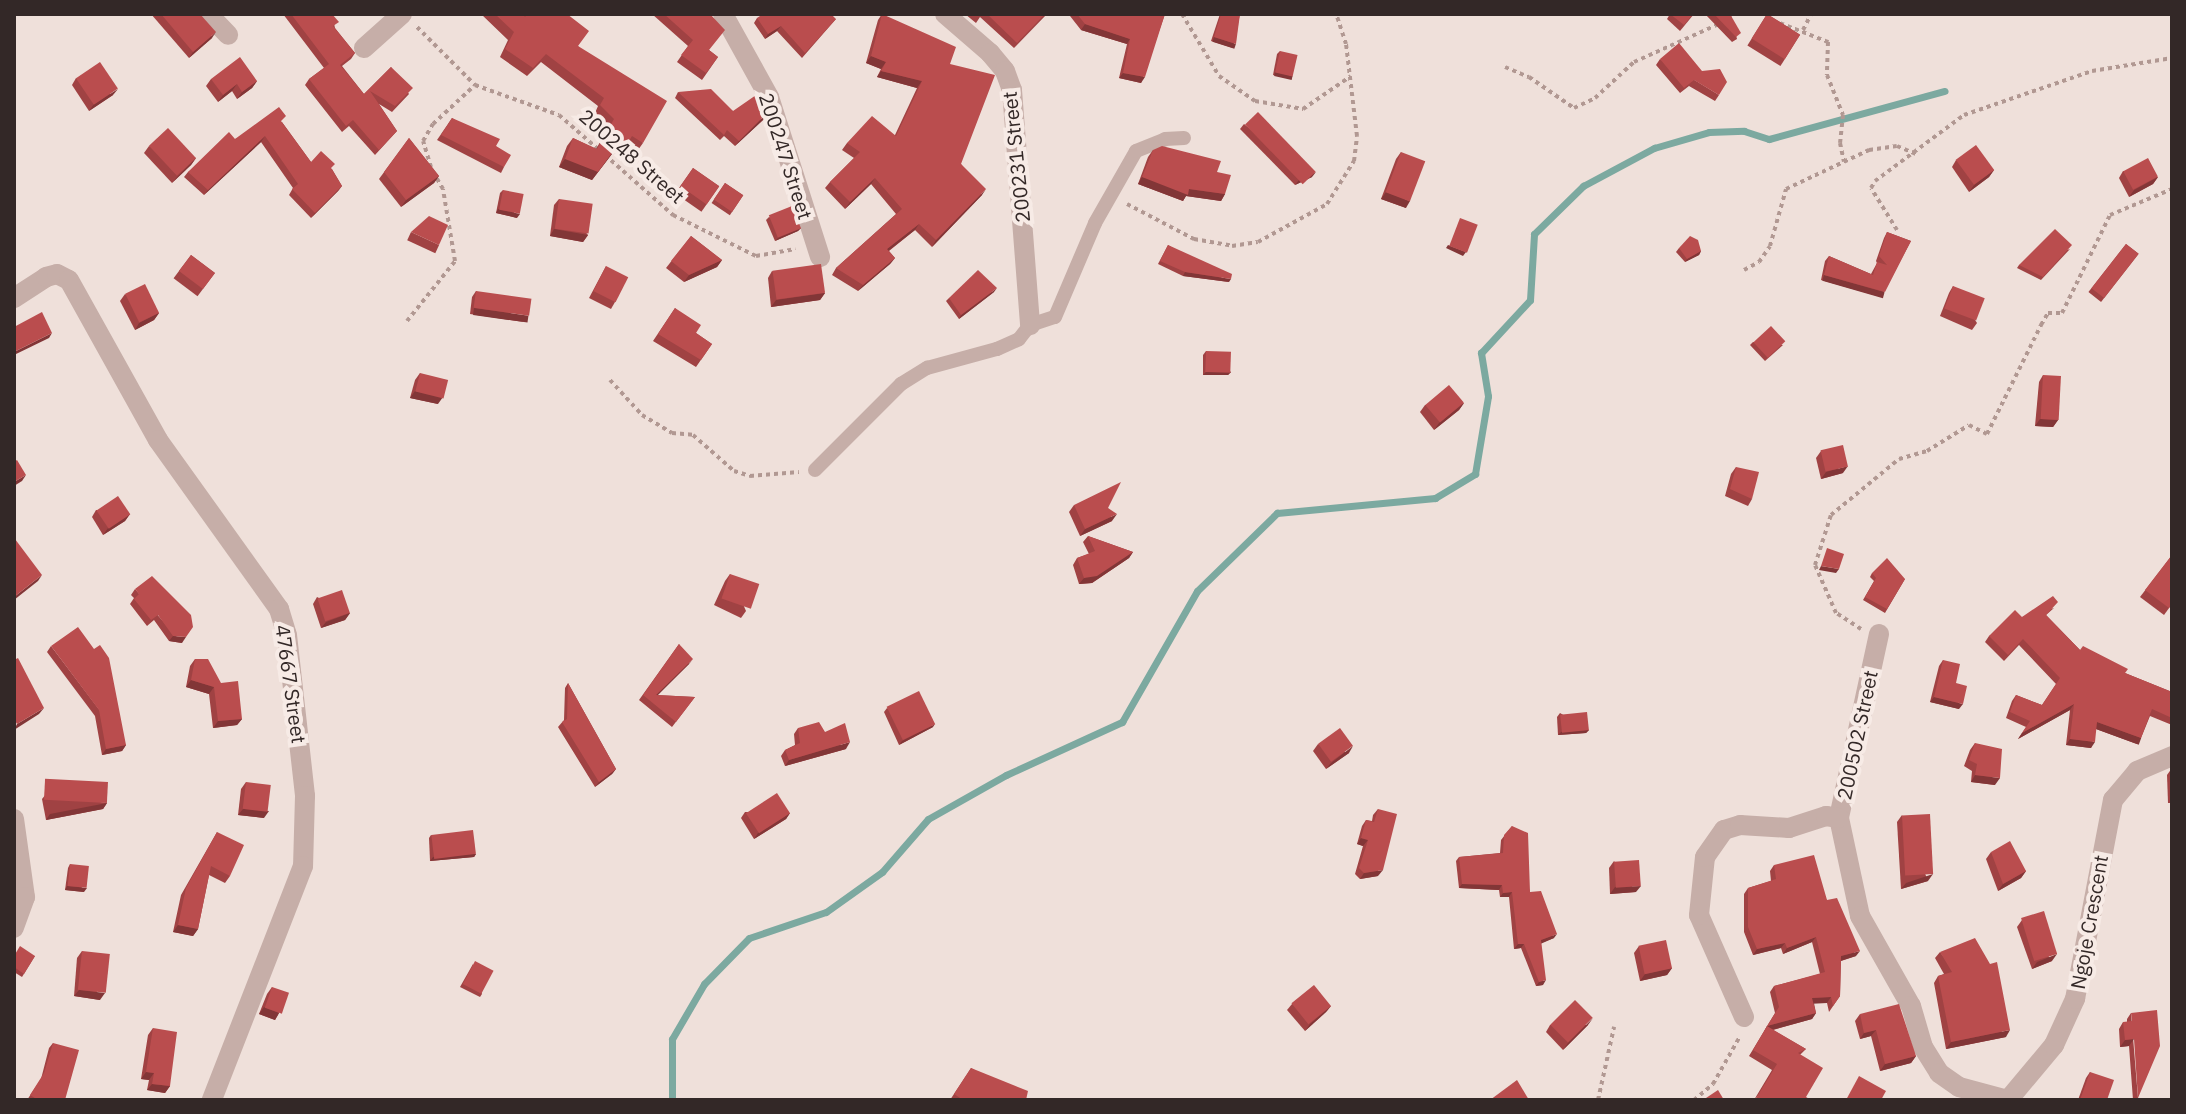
<!DOCTYPE html>
<style>
body{margin:0}
#map{position:relative;width:2186px;height:1114px;overflow:hidden;background:#efe0da;font-family:"IBM Plex Sans",sans-serif}
div>[style]{position:absolute}
[style*='--x']{left:calc(var(--x)*1px);top:calc(var(--y)*1px);width:calc(var(--w)*1px);rotate:calc(var(--a)*1deg)}
.stream>*{height:7px;margin:-3.5px;padding:0 3.5px;transform-origin:3.5px;border-radius:3.5px;background:#7ca9a0}
.path>*{height:4px;margin-top:-2px;transform-origin:0;background:repeating-linear-gradient(90deg,#b19892 0 4px,transparent 0 8px)}
.lane>*{height:14px;margin:-7px;padding:0 7px;transform-origin:7px;border-radius:7px;background:#c6aea8}
.street>*{height:20px;margin:-10px;padding:0 10px;transform-origin:10px;border-radius:10px;background:#c6aea8}
.wall>*{inset:0;background:#a04243;transform-origin:0 0}
.shaded-wall>*{inset:0;background:#823637;transform-origin:0 0}
.building>*{inset:0;background:#ba4d4e;transform-origin:0 0}
span{translate:-50% -50%;white-space:nowrap;text-align:center;line-height:1.15;-webkit-text-stroke:8px #f7ebe6;paint-order:stroke}
.street-label{font-size:20px;color:#332827}
.frame{position:absolute;inset:0;border:16px solid #332827;pointer-events:none}
</style>
<div id="map">
<div class="stream">
<div style="--x:672;--y:1100;--w:61;--a:-90"></div>
<div style="--x:672;--y:1039;--w:64;--a:-59.8"></div>
<div style="--x:704;--y:984;--w:64;--a:-45.6"></div>
<div style="--x:749;--y:938;--w:81;--a:-18.7"></div>
<div style="--x:826;--y:912;--w:69;--a:-35.5"></div>
<div style="--x:882;--y:872;--w:70;--a:-49"></div>
<div style="--x:928;--y:819;--w:90;--a:-29.4"></div>
<div style="--x:1006;--y:775;--w:128;--a:-24.6"></div>
<div style="--x:1122;--y:722;--w:151;--a:-60.2"></div>
<div style="--x:1197;--y:591;--w:112;--a:-44.3"></div>
<div style="--x:1277;--y:513;--w:159;--a:-5.4"></div>
<div style="--x:1435;--y:498;--w:47;--a:-31"></div>
<div style="--x:1475;--y:474;--w:79;--a:-80.5"></div>
<div style="--x:1488;--y:396;--w:44;--a:-99.2"></div>
<div style="--x:1481;--y:353;--w:72;--a:-47.2"></div>
<div style="--x:1530;--y:300;--w:66;--a:-86.5"></div>
<div style="--x:1534;--y:234;--w:69;--a:-44.4"></div>
<div style="--x:1583;--y:186;--w:81;--a:-28.2"></div>
<div style="--x:1654;--y:148;--w:57;--a:-16.2"></div>
<div style="--x:1709;--y:132;--w:35;--a:-2"></div>
<div style="--x:1744;--y:131;--w:26;--a:18"></div>
<div style="--x:1769;--y:139;--w:182;--a:-15.3"></div>
</div>
<div class="path">
<div style="--x:1182;--y:14;--w:72;--a:59.2"></div>
<div style="--x:1219;--y:76;--w:44;--a:34.8"></div>
<div style="--x:1255;--y:101;--w:49;--a:9.5"></div>
<div style="--x:1303;--y:109;--w:58;--a:-34.5"></div>
<div style="--x:1780;--y:23;--w:52;--a:21.6"></div>
<div style="--x:1828;--y:42;--w:33;--a:92"></div>
<div style="--x:1827;--y:75;--w:43;--a:68.2"></div>
<div style="--x:1843;--y:115;--w:28;--a:96"></div>
<div style="--x:1840;--y:143;--w:19;--a:78"></div>
<div style="--x:417;--y:27;--w:82;--a:45"></div>
<div style="--x:475;--y:85;--w:89;--a:19.7"></div>
<div style="--x:559;--y:115;--w:52;--a:41.1"></div>
<div style="--x:1803;--y:30;--w:18;--a:-63"></div>
<div style="--x:1505;--y:67;--w:26;--a:23"></div>
<div style="--x:1529;--y:77;--w:55;--a:34.6"></div>
<div style="--x:1574;--y:108;--w:23;--a:-25"></div>
<div style="--x:1595;--y:98;--w:53;--a:-42.7"></div>
<div style="--x:1634;--y:62;--w:93;--a:-24.1"></div>
<div style="--x:605;--y:155;--w:91;--a:41.4"></div>
<div style="--x:673;--y:215;--w:93;--a:26.3"></div>
<div style="--x:756;--y:256;--w:40;--a:-10"></div>
<div style="--x:431;--y:167;--w:27;--a:-107"></div>
<div style="--x:423;--y:141;--w:20;--a:-60"></div>
<div style="--x:433;--y:124;--w:57;--a:-42.9"></div>
<div style="--x:1127;--y:204;--w:76;--a:27.6"></div>
<div style="--x:1194;--y:239;--w:39;--a:10"></div>
<div style="--x:1232;--y:246;--w:26;--a:-9"></div>
<div style="--x:1258;--y:242;--w:79;--a:-28.8"></div>
<div style="--x:1327;--y:204;--w:51;--a:-57.9"></div>
<div style="--x:1354;--y:161;--w:25;--a:-83"></div>
<div style="--x:1357;--y:136;--w:93;--a:-96.8"></div>
<div style="--x:1346;--y:44;--w:32;--a:-108"></div>
<div style="--x:1897;--y:230;--w:49;--a:-121.8"></div>
<div style="--x:1871;--y:188;--w:8;--a:-60"></div>
<div style="--x:1875;--y:181;--w:111;--a:-36.6"></div>
<div style="--x:1964;--y:115;--w:135;--a:-19"></div>
<div style="--x:2092;--y:71;--w:81;--a:-9.2"></div>
<div style="--x:1744;--y:270;--w:17;--a:-28"></div>
<div style="--x:1759;--y:262;--w:19;--a:-55"></div>
<div style="--x:1770;--y:246;--w:59;--a:-74.3"></div>
<div style="--x:1786;--y:189;--w:92;--a:-25.2"></div>
<div style="--x:1869;--y:150;--w:28;--a:-8"></div>
<div style="--x:1897;--y:146;--w:21;--a:23"></div>
<div style="--x:407;--y:321;--w:77;--a:-51.3"></div>
<div style="--x:455;--y:261;--w:73;--a:-99.5"></div>
<div style="--x:443;--y:189;--w:16;--a:-120"></div>
<div style="--x:610;--y:380;--w:47;--a:47.6"></div>
<div style="--x:642;--y:415;--w:35;--a:31"></div>
<div style="--x:672;--y:433;--w:21;--a:5"></div>
<div style="--x:693;--y:435;--w:55;--a:41.3"></div>
<div style="--x:734;--y:471;--w:17;--a:17"></div>
<div style="--x:750;--y:476;--w:49;--a:-4.7"></div>
<div style="--x:1861;--y:629;--w:30;--a:-147"></div>
<div style="--x:1836;--y:613;--w:52;--a:-113.6"></div>
<div style="--x:1815;--y:565;--w:52;--a:-72.3"></div>
<div style="--x:1831;--y:515;--w:88;--a:-39.5"></div>
<div style="--x:1899;--y:459;--w:29;--a:-16"></div>
<div style="--x:1927;--y:451;--w:49;--a:-31.8"></div>
<div style="--x:1969;--y:425;--w:20;--a:27"></div>
<div style="--x:1987;--y:434;--w:122;--a:-63.6"></div>
<div style="--x:2041;--y:325;--w:14;--a:-60"></div>
<div style="--x:2048;--y:313;--w:14;--a:0"></div>
<div style="--x:2062;--y:313;--w:109;--a:-63.9"></div>
<div style="--x:2110;--y:215;--w:67;--a:-22.8"></div>
<div style="--x:1598;--y:1100;--w:75;--a:-77.6"></div>
<div style="--x:1694;--y:1100;--w:25;--a:-40"></div>
<div style="--x:1713;--y:1084;--w:53;--a:-60.5"></div>
</div>
<div class="lane">
<div style="--x:815;--y:470;--w:122;--a:-45"></div>
<div style="--x:901;--y:384;--w:31;--a:-32"></div>
<div style="--x:927;--y:368;--w:73;--a:-15.2"></div>
<div style="--x:997;--y:349;--w:24;--a:-24"></div>
<div style="--x:1019;--y:339;--w:18;--a:-52"></div>
<div style="--x:1030;--y:325;--w:26;--a:-18"></div>
<div style="--x:1055;--y:317;--w:102;--a:-66.9"></div>
<div style="--x:1095;--y:223;--w:83;--a:-60.3"></div>
<div style="--x:1136;--y:151;--w:31;--a:-22"></div>
<div style="--x:1165;--y:139;--w:19;--a:-3"></div>
</div>
<div class="street">
<div style="--x:208;--y:14;--w:29;--a:46"></div>
<div style="--x:723;--y:14;--w:95;--a:61"></div>
<div style="--x:769;--y:97;--w:168;--a:72.3"></div>
<div style="--x:945;--y:14;--w:60;--a:40.9"></div>
<div style="--x:990;--y:53;--w:23;--a:50"></div>
<div style="--x:1005;--y:71;--w:20;--a:70"></div>
<div style="--x:1012;--y:90;--w:236;--a:85.6"></div>
<div style="--x:364;--y:48;--w:51;--a:-41.8"></div>
<div style="--x:14;--y:298;--w:38;--a:-33"></div>
<div style="--x:46;--y:277;--w:11;--a:-15"></div>
<div style="--x:57;--y:274;--w:13;--a:27"></div>
<div style="--x:69;--y:280;--w:183;--a:60.9"></div>
<div style="--x:158;--y:440;--w:208;--a:54.4"></div>
<div style="--x:279;--y:609;--w:27;--a:73"></div>
<div style="--x:287;--y:635;--w:162;--a:83.6"></div>
<div style="--x:305;--y:796;--w:70;--a:91.6"></div>
<div style="--x:303;--y:866;--w:251;--a:111.3"></div>
<div style="--x:1879;--y:634;--w:188;--a:102.3"></div>
<div style="--x:1839;--y:818;--w:100;--a:77.9"></div>
<div style="--x:1860;--y:916;--w:103;--a:60.5"></div>
<div style="--x:1911;--y:1006;--w:43;--a:73.7"></div>
<div style="--x:1923;--y:1047;--w:31;--a:58"></div>
<div style="--x:1939;--y:1073;--w:24;--a:35"></div>
<div style="--x:1959;--y:1087;--w:51;--a:14.9"></div>
<div style="--x:14;--y:819;--w:79;--a:82"></div>
<div style="--x:25;--y:897;--w:33;--a:110"></div>
<div style="--x:1744;--y:1017;--w:111;--a:-113.8"></div>
<div style="--x:1699;--y:915;--w:58;--a:-84.1"></div>
<div style="--x:1705;--y:857;--w:33;--a:-55"></div>
<div style="--x:1724;--y:830;--w:17;--a:-17"></div>
<div style="--x:1740;--y:825;--w:49;--a:3.5"></div>
<div style="--x:1789;--y:828;--w:39;--a:-18"></div>
<div style="--x:1826;--y:816;--w:13;--a:9"></div>
<div style="--x:2008;--y:1100;--w:72;--a:-50.1"></div>
<div style="--x:2054;--y:1045;--w:51;--a:-65.5"></div>
<div style="--x:2075;--y:999;--w:203;--a:-79.2"></div>
<div style="--x:2113;--y:800;--w:38;--a:-50"></div>
<div style="--x:2137;--y:771;--w:38;--a:-23"></div>
</div>
<div class="wall">
<div style="clip-path:polygon(151px 14px,200px 14px,212px 38px,189px 58px)"></div>
<div style="clip-path:polygon(283px 14px,332px 14px,335px 28px,355px 53px,351px 59px,342px 66px,364px 94px,391px 67px,409px 94px,392px 112px,379px 104px,397px 131px,375px 155px,349px 126px,342px 132px,305px 85px,309px 79px,324px 68px)"></div>
<div style="clip-path:polygon(481px 14px,523px 14px,578px 46px,643px 143px,638px 150px,627px 145px,621px 154px,615px 150px,592px 180px,559px 167px,567px 146px,573px 138px,596px 149px,609px 127px,595px 113px,598px 106px,541px 62px,527px 76px,500px 57px,508px 40px)"></div>
<div style="clip-path:polygon(652px 14px,710px 14px,709px 50px,718px 57px,702px 80px,677px 62px,688px 46px)"></div>
<div style="clip-path:polygon(882px 14px,950px 64px,961px 164px,982px 195px,932px 247px,915px 230px,889px 251px,895px 258px,890px 264px,858px 291px,832px 275px,836px 268px,896px 214px,871px 184px,845px 209px,825px 188px,830px 182px,854px 158px,842px 150px,847px 143px,895px 135px,917px 88px,877px 77px,881px 69px,866px 63px,878px 20px)"></div>
<div style="clip-path:polygon(965px 14px,1047px 14px,1014px 48px,980px 17px,976px 23px)"></div>
<div style="clip-path:polygon(1071px 14px,1165px 14px,1141px 83px,1119px 78px,1127px 44px,1081px 30px,1070px 16px)"></div>
<div style="clip-path:polygon(1220px 14px,1240px 14px,1233px 48px,1211px 41px)"></div>
<div style="clip-path:polygon(1670px 14px,1694px 14px,1680px 31px,1667px 19px)"></div>
<div style="clip-path:polygon(1705px 14px,1732px 14px,1731px 15px,1737px 39px,1732px 42px)"></div>
<div style="left:1767px;top:14px;width:39px;height:37px;rotate:32deg"></div>
<div style="clip-path:polygon(757px 18px,836px 19px,802px 58px,777px 31px,765px 39px,754px 23px)"></div>
<div style="clip-path:polygon(1280px 51px,1291px 79px,1273px 75px,1277px 54px)"></div>
<div style="clip-path:polygon(1660px 59px,1719px 95px,1715px 101px,1689px 86px,1680px 93px,1656px 65px)"></div>
<div style="clip-path:polygon(76px 78px,113px 95px,89px 111px,72px 85px)"></div>
<div style="clip-path:polygon(211px 79px,257px 81px,252px 88px,237px 99px,232px 91px,218px 102px,206px 86px)"></div>
<div style="clip-path:polygon(678px 92px,733px 111px,763px 120px,735px 146px,724px 136px,720px 140px,675px 98px)"></div>
<div style="clip-path:polygon(452px 118px,496px 146px,504px 167px,501px 173px,437px 140px)"></div>
<div style="clip-path:polygon(282px 122px,311px 162px,332px 169px,342px 186px,338px 191px,311px 218px,289px 195px,293px 188px,261px 142px,204px 195px,184px 177px,188px 172px,235px 139px)"></div>
<div style="clip-path:polygon(1244px 124px,1312px 177px,1295px 185px,1240px 129px)"></div>
<div style="clip-path:polygon(409px 138px,439px 176px,434px 183px,401px 207px,379px 179px)"></div>
<div style="clip-path:polygon(149px 146px,196px 158px,191px 165px,172px 183px,144px 153px)"></div>
<div style="clip-path:polygon(1153px 150px,1217px 172px,1225px 194px,1221px 201px,1186px 196px,1183px 201px,1138px 184px,1148px 157px)"></div>
<div style="clip-path:polygon(1401px 152px,1406px 208px,1381px 199px,1396px 159px)"></div>
<div style="clip-path:polygon(1956px 160px,1994px 170px,1989px 177px,1969px 192px,1952px 167px)"></div>
<div style="left:693px;top:168px;width:32px;height:31px;rotate:35deg"></div>
<div style="clip-path:polygon(2123px 171px,2158px 177px,2153px 184px,2129px 197px,2119px 178px)"></div>
<div style="left:725px;top:183px;width:22px;height:24px;rotate:34deg"></div>
<div style="clip-path:polygon(503px 190px,517px 218px,496px 213px,500px 193px)"></div>
<div style="clip-path:polygon(559px 199px,588px 235px,583px 242px,550px 236px,554px 205px)"></div>
<div style="clip-path:polygon(769px 217px,801px 228px,798px 231px,775px 241px,766px 220px)"></div>
<div style="left:411px;top:232px;width:31px;height:9px;rotate:25deg"></div>
<div style="clip-path:polygon(1887px 232px,1911px 241px,1881px 297px,1821px 280px,1825px 261px,1829px 256px,1871px 274px,1877px 263px,1876px 261px,1884px 238px)"></div>
<div style="clip-path:polygon(691px 236px,722px 260px,717px 267px,684px 282px,666px 268px)"></div>
<div style="left:2126px;top:244px;width:16px;height:61px;rotate:38deg"></div>
<div style="clip-path:polygon(1168px 245px,1229px 282px,1183px 276px,1158px 264px)"></div>
<div style="clip-path:polygon(1679px 248px,1701px 251px,1699px 255px,1685px 262px,1676px 252px)"></div>
<div style="clip-path:polygon(2070px 249px,2041px 280px,2017px 268px,2019px 265px)"></div>
<div style="left:191px;top:255px;width:30px;height:29px;rotate:37deg"></div>
<div style="clip-path:polygon(606px 266px,615px 302px,611px 309px,589px 298px)"></div>
<div style="clip-path:polygon(772px 271px,825px 293px,820px 300px,771px 307px,768px 278px)"></div>
<div style="clip-path:polygon(1953px 286px,1977px 323px,1972px 330px,1940px 316px,1949px 293px)"></div>
<div style="clip-path:polygon(476px 291px,524px 322px,470px 314px,472px 297px)"></div>
<div style="clip-path:polygon(994px 292px,959px 319px,946px 301px,949px 298px)"></div>
<div style="clip-path:polygon(125px 294px,159px 313px,154px 320px,135px 330px,120px 301px)"></div>
<div style="clip-path:polygon(675px 308px,696px 333px,712px 344px,696px 367px,653px 341px)"></div>
<div style="clip-path:polygon(1753px 342px,1783px 345px,1765px 361px,1750px 345px)"></div>
<div style="clip-path:polygon(1206px 351px,1231px 372px,1228px 375px,1203px 375px,1203px 355px)"></div>
<div style="clip-path:polygon(420px 373px,438px 404px,410px 398px,415px 380px)"></div>
<div style="clip-path:polygon(2043px 375px,2058px 420px,2053px 427px,2035px 426px,2039px 382px)"></div>
<div style="clip-path:polygon(1464px 403px,1459px 410px,1434px 430px,1420px 412px,1425px 405px)"></div>
<div style="clip-path:polygon(1821px 451px,1843px 473px,1821px 479px,1816px 458px)"></div>
<div style="clip-path:polygon(1736px 467px,1752px 499px,1748px 506px,1725px 496px,1731px 474px)"></div>
<div style="clip-path:polygon(1074px 505px,1108px 508px,1112px 521px,1080px 536px,1069px 512px)"></div>
<div style="clip-path:polygon(96px 510px,130px 514px,125px 521px,103px 535px,92px 517px)"></div>
<div style="clip-path:polygon(1088px 536px,1133px 552px,1129px 558px,1092px 583px,1079px 584px,1073px 565px,1077px 558px,1089px 554px,1083px 542px)"></div>
<div style="clip-path:polygon(2172px 555px,2172px 604px,2164px 615px,2140px 597px)"></div>
<div style="clip-path:polygon(1872px 573px,1905px 579px,1885px 613px,1863px 600px,1874px 581px,1870px 577px)"></div>
<div style="clip-path:polygon(730px 574px,746px 611px,741px 618px,714px 605px,725px 581px)"></div>
<div style="clip-path:polygon(135px 589px,182px 643px,169px 641px,154px 620px,147px 626px,130px 604px,134px 598px,131px 595px)"></div>
<div style="clip-path:polygon(317px 597px,350px 613px,345px 620px,321px 628px,313px 604px)"></div>
<div style="clip-path:polygon(2054px 608px,2046px 615px,2080px 650px,2125px 673px,2172px 692px,2172px 725px,2150px 716px,2141px 738px,2137px 744px,2096px 729px,2091px 748px,2066px 745px,2070px 710px,2018px 739px,2026px 727px,2006px 718px,2012px 701px,2016px 695px,2042px 705px,2056px 684px,2019px 645px,2004px 661px,1985px 642px,1989px 636px,2022px 617px)"></div>
<div style="clip-path:polygon(679px 644px,689px 664px,657px 695px,695px 697px,672px 727px,639px 700px)"></div>
<div style="clip-path:polygon(51px 646px,126px 745px,122px 751px,102px 755px,95px 716px,47px 652px)"></div>
<div style="clip-path:polygon(195px 659px,242px 719px,237px 725px,213px 728px,209px 694px,186px 687px,190px 666px)"></div>
<div style="clip-path:polygon(1943px 660px,1956px 683px,1959px 709px,1930px 702px,1939px 666px)"></div>
<div style="clip-path:polygon(568px 683px,616px 769px,612px 774px,595px 787px,558px 727px,564px 720px,565px 688px)"></div>
<div style="clip-path:polygon(887px 708px,933px 727px,899px 745px,884px 712px)"></div>
<div style="clip-path:polygon(1560px 713px,1589px 730px,1586px 733px,1558px 735px,1557px 717px)"></div>
<div style="clip-path:polygon(798px 728px,825px 732px,846px 749px,785px 766px,781px 756px,785px 750px,795px 745px,794px 734px)"></div>
<div style="clip-path:polygon(1975px 743px,1995px 785px,1971px 782px,1972px 771px,1964px 766px,1970px 750px)"></div>
<div style="clip-path:polygon(1318px 744px,1349px 753px,1326px 769px,1313px 751px)"></div>
<div style="clip-path:polygon(2172px 768px,2172px 803px,2168px 803px,2167px 775px)"></div>
<div style="clip-path:polygon(246px 782px,264px 818px,238px 815px,241px 789px)"></div>
<div style="clip-path:polygon(46px 794px,107px 803px,103px 809px,46px 820px,42px 799px)"></div>
<div style="clip-path:polygon(1378px 809px,1378px 876px,1360px 879px,1355px 874px,1363px 846px,1357px 844px,1362px 826px,1366px 820px,1372px 821px,1373px 815px)"></div>
<div style="clip-path:polygon(745px 812px,790px 813px,786px 819px,754px 839px,741px 818px)"></div>
<div style="clip-path:polygon(1902px 815px,1928px 881px,1901px 889px,1897px 822px)"></div>
<div style="clip-path:polygon(1512px 826px,1530px 892px,1554px 938px,1541px 943px,1543px 985px,1536px 986px,1521px 948px,1514px 949px,1509px 897px,1500px 897px,1499px 890px,1459px 888px,1456px 861px,1459px 857px,1500px 853px,1501px 840px)"></div>
<div style="clip-path:polygon(217px 832px,230px 876px,225px 883px,209px 875px,198px 929px,193px 936px,173px 932px,181px 895px)"></div>
<div style="clip-path:polygon(431px 835px,476px 854px,474px 857px,430px 861px,429px 838px)"></div>
<div style="clip-path:polygon(1991px 852px,2026px 871px,2021px 878px,1998px 891px,1986px 859px)"></div>
<div style="clip-path:polygon(1614px 861px,1636px 892px,1610px 894px,1609px 868px)"></div>
<div style="clip-path:polygon(70px 864px,84px 892px,65px 890px,68px 868px)"></div>
<div style="clip-path:polygon(1774px 865px,1827px 900px,1856px 956px,1841px 961px,1840px 996px,1829px 1012px,1827px 1003px,1814px 1003px,1816px 1013px,1812px 1019px,1773px 1030px,1806px 1049px,1754px 1100px,1772px 1070px,1749px 1056px,1775px 1013px,1770px 992px,1774px 986px,1820px 974px,1812px 942px,1783px 954px,1781px 948px,1753px 955px,1744px 932px,1744px 894px,1748px 888px,1771px 881px,1770px 871px)"></div>
<div style="clip-path:polygon(2022px 920px,2052px 961px,2032px 969px,2017px 927px)"></div>
<div style="clip-path:polygon(1639px 946px,1672px 968px,1667px 975px,1640px 981px,1634px 953px)"></div>
<div style="clip-path:polygon(82px 951px,100px 1000px,74px 996px,77px 958px)"></div>
<div style="clip-path:polygon(1940px 952px,2006px 1037px,1946px 1049px,1934px 983px,1938px 976px,1944px 974px,1935px 958px)"></div>
<div style="clip-path:polygon(14px 956px,35px 956px,22px 977px,14px 972px)"></div>
<div style="clip-path:polygon(473px 964px,482px 994px,480px 997px,460px 987px)"></div>
<div style="clip-path:polygon(272px 987px,279px 1013px,275px 1020px,259px 1014px,267px 994px)"></div>
<div style="clip-path:polygon(1292px 1004px,1331px 1006px,1326px 1012px,1305px 1031px,1287px 1010px)"></div>
<div style="clip-path:polygon(2131px 1013px,2138px 1098px,2136px 1100px,2133px 1100px,2129px 1046px,2120px 1047px,2119px 1029px,2123px 1022px,2127px 1022px,2127px 1019px)"></div>
<div style="clip-path:polygon(1860px 1014px,1916px 1056px,1911px 1063px,1880px 1071px,1871px 1036px,1860px 1039px,1855px 1021px)"></div>
<div style="clip-path:polygon(1550px 1025px,1588px 1025px,1563px 1050px,1546px 1032px)"></div>
<div style="clip-path:polygon(153px 1028px,170px 1086px,165px 1093px,147px 1090px,149px 1080px,141px 1079px,148px 1035px)"></div>
<div style="clip-path:polygon(53px 1043px,65px 1100px,27px 1100px,41px 1079px,49px 1048px)"></div>
<div style="clip-path:polygon(971px 1068px,1026px 1100px,950px 1100px)"></div>
<div style="clip-path:polygon(2090px 1072px,2107px 1100px,2078px 1100px,2086px 1078px)"></div>
</div>
<div class="shaded-wall">
<div style="clip-path:polygon(1085px 24px,1130px 39px,1127px 44px,1081px 30px)"></div>
<div style="clip-path:polygon(781px 26px,777px 31px,765px 39px,768px 34px)"></div>
<div style="clip-path:polygon(216px 32px,212px 38px,189px 58px,193px 52px)"></div>
<div style="left:1214px;top:37px;width:23px;height:5px;rotate:18deg"></div>
<div style="clip-path:polygon(871px 56px,886px 62px,881px 69px,866px 63px)"></div>
<div style="clip-path:polygon(881px 71px,922px 81px,917px 88px,877px 77px)"></div>
<div style="left:1275px;top:72px;width:18px;height:4px;rotate:13deg"></div>
<div style="clip-path:polygon(1123px 73px,1145px 77px,1141px 83px,1119px 78px)"></div>
<div style="clip-path:polygon(257px 81px,252px 88px,237px 99px,242px 92px)"></div>
<div style="clip-path:polygon(237px 84px,232px 91px,218px 102px,223px 95px)"></div>
<div style="clip-path:polygon(118px 89px,113px 95px,89px 111px,94px 104px)"></div>
<div style="clip-path:polygon(766px 114px,763px 120px,735px 146px,739px 141px)"></div>
<div style="clip-path:polygon(265px 136px,261px 142px,204px 195px,208px 190px)"></div>
<div style="clip-path:polygon(615px 150px,592px 180px,559px 167px,565px 159px)"></div>
<div style="clip-path:polygon(196px 158px,191px 165px,172px 183px,177px 177px)"></div>
<div style="clip-path:polygon(1994px 170px,1989px 177px,1969px 192px,1974px 185px)"></div>
<div style="clip-path:polygon(1316px 172px,1312px 177px,1295px 185px,1299px 180px)"></div>
<div style="clip-path:polygon(439px 176px,434px 183px,401px 207px,406px 200px)"></div>
<div style="clip-path:polygon(1142px 177px,1189px 189px,1225px 194px,1221px 201px,1186px 196px,1183px 201px,1138px 184px)"></div>
<div style="clip-path:polygon(2158px 177px,2153px 184px,2129px 197px,2134px 190px)"></div>
<div style="clip-path:polygon(875px 178px,871px 184px,845px 209px,850px 202px)"></div>
<div style="clip-path:polygon(342px 186px,338px 191px,311px 218px,315px 213px)"></div>
<div style="clip-path:polygon(986px 189px,982px 195px,932px 247px,936px 240px)"></div>
<div style="clip-path:polygon(1386px 192px,1410px 201px,1406px 208px,1381px 199px)"></div>
<div style="clip-path:polygon(498px 209px,520px 214px,517px 218px,496px 213px)"></div>
<div style="clip-path:polygon(919px 224px,915px 230px,883px 255px,887px 249px)"></div>
<div style="clip-path:polygon(801px 228px,798px 231px,775px 241px,778px 238px)"></div>
<div style="clip-path:polygon(554px 229px,588px 235px,583px 242px,550px 236px)"></div>
<div style="clip-path:polygon(1448px 245px,1466px 252px,1463px 256px,1446px 248px)"></div>
<div style="clip-path:polygon(1701px 251px,1699px 255px,1685px 262px,1687px 259px)"></div>
<div style="clip-path:polygon(895px 258px,890px 264px,858px 291px,863px 285px)"></div>
<div style="clip-path:polygon(722px 260px,717px 267px,684px 282px,689px 275px)"></div>
<div style="clip-path:polygon(1185px 272px,1231px 279px,1229px 282px,1183px 276px)"></div>
<div style="left:1824px;top:275px;width:63px;height:6px;rotate:16deg"></div>
<div style="clip-path:polygon(997px 288px,994px 292px,959px 319px,961px 315px)"></div>
<div style="clip-path:polygon(825px 293px,820px 300px,771px 307px,776px 300px)"></div>
<div style="left:474px;top:308px;width:55px;height:7px;rotate:8deg"></div>
<div style="clip-path:polygon(159px 313px,154px 320px,135px 330px,139px 323px)"></div>
<div style="clip-path:polygon(52px 333px,49px 338px,14px 355px,14px 352px)"></div>
<div style="clip-path:polygon(1206px 372px,1231px 372px,1228px 375px,1203px 375px)"></div>
<div style="clip-path:polygon(415px 391px,443px 397px,438px 404px,410px 398px)"></div>
<div style="clip-path:polygon(1464px 403px,1459px 410px,1434px 430px,1439px 423px)"></div>
<div style="clip-path:polygon(2040px 419px,2058px 420px,2053px 427px,2035px 426px)"></div>
<div style="clip-path:polygon(1848px 466px,1843px 473px,1821px 479px,1826px 472px)"></div>
<div style="clip-path:polygon(26px 475px,22px 481px,14px 486px,14px 482px)"></div>
<div style="clip-path:polygon(130px 514px,125px 521px,103px 535px,108px 528px)"></div>
<div style="clip-path:polygon(1117px 514px,1112px 521px,1080px 536px,1085px 529px)"></div>
<div style="clip-path:polygon(1133px 552px,1129px 558px,1092px 583px,1079px 584px,1084px 578px)"></div>
<div style="clip-path:polygon(1821px 566px,1839px 569px,1836px 573px,1819px 570px)"></div>
<div style="clip-path:polygon(42px 575px,38px 581px,14px 600px,14px 597px)"></div>
<div style="clip-path:polygon(350px 613px,345px 620px,321px 628px,326px 622px)"></div>
<div style="clip-path:polygon(173px 636px,186px 637px,182px 643px,169px 641px)"></div>
<div style="clip-path:polygon(693px 659px,689px 664px,652px 701px,656px 695px)"></div>
<div style="clip-path:polygon(191px 680px,214px 687px,209px 694px,186px 687px)"></div>
<div style="clip-path:polygon(1934px 697px,1963px 704px,1959px 709px,1930px 702px)"></div>
<div style="clip-path:polygon(2074px 704px,2070px 710px,2018px 739px,2022px 733px)"></div>
<div style="clip-path:polygon(44px 708px,39px 714px,14px 730px,17px 724px)"></div>
<div style="clip-path:polygon(242px 719px,237px 725px,213px 728px,218px 721px)"></div>
<div style="left:2097px;top:722px;width:47px;height:7px;rotate:20deg"></div>
<div style="clip-path:polygon(935px 724px,933px 727px,899px 745px,902px 741px)"></div>
<div style="clip-path:polygon(1589px 730px,1586px 733px,1558px 735px,1561px 732px)"></div>
<div style="clip-path:polygon(2070px 739px,2095px 742px,2091px 748px,2066px 745px)"></div>
<div style="clip-path:polygon(850px 742px,846px 749px,785px 766px,789px 760px)"></div>
<div style="clip-path:polygon(126px 745px,122px 751px,102px 755px,106px 749px)"></div>
<div style="clip-path:polygon(1353px 746px,1349px 753px,1326px 769px,1331px 763px)"></div>
<div style="clip-path:polygon(616px 769px,612px 774px,595px 787px,599px 782px)"></div>
<div style="clip-path:polygon(1975px 775px,2000px 778px,1995px 785px,1971px 782px)"></div>
<div style="clip-path:polygon(107px 803px,103px 809px,46px 820px,50px 814px)"></div>
<div style="clip-path:polygon(243px 809px,269px 811px,264px 818px,238px 815px)"></div>
<div style="clip-path:polygon(790px 813px,786px 819px,754px 839px,758px 833px)"></div>
<div style="clip-path:polygon(1361px 838px,1368px 840px,1363px 846px,1357px 844px)"></div>
<div style="clip-path:polygon(476px 854px,474px 857px,430px 861px,433px 857px)"></div>
<div style="clip-path:polygon(1383px 870px,1378px 876px,1360px 879px,1364px 873px)"></div>
<div style="clip-path:polygon(2026px 871px,2021px 878px,1998px 891px,2003px 884px)"></div>
<div style="clip-path:polygon(1933px 874px,1928px 881px,1901px 889px,1906px 883px)"></div>
<div style="clip-path:polygon(1462px 884px,1502px 885px,1499px 890px,1459px 888px)"></div>
<div style="clip-path:polygon(67px 886px,87px 888px,84px 892px,65px 890px)"></div>
<div style="clip-path:polygon(1641px 886px,1636px 892px,1610px 894px,1615px 887px)"></div>
<div style="clip-path:polygon(1512px 892px,1509px 897px,1500px 897px,1503px 893px)"></div>
<div style="clip-path:polygon(178px 925px,198px 929px,193px 936px,173px 932px)"></div>
<div style="clip-path:polygon(1557px 934px,1554px 938px,1538px 945px,1541px 940px)"></div>
<div style="clip-path:polygon(1816px 937px,1812px 942px,1783px 954px,1787px 948px)"></div>
<div style="clip-path:polygon(1785px 943px,1781px 948px,1753px 955px,1757px 949px)"></div>
<div style="clip-path:polygon(1518px 944px,1524px 944px,1521px 948px,1514px 949px)"></div>
<div style="clip-path:polygon(1860px 951px,1856px 956px,1837px 962px,1841px 956px)"></div>
<div style="clip-path:polygon(2057px 954px,2052px 961px,2032px 969px,2037px 962px)"></div>
<div style="clip-path:polygon(1672px 968px,1667px 975px,1640px 981px,1645px 974px)"></div>
<div style="clip-path:polygon(1546px 980px,1543px 985px,1536px 986px,1539px 982px)"></div>
<div style="clip-path:polygon(79px 990px,105px 993px,100px 1000px,74px 996px)"></div>
<div style="clip-path:polygon(1831px 997px,1827px 1003px,1808px 1004px,1812px 998px)"></div>
<div style="clip-path:polygon(1331px 1006px,1326px 1012px,1305px 1031px,1310px 1024px)"></div>
<div style="clip-path:polygon(264px 1007px,279px 1013px,275px 1020px,259px 1014px)"></div>
<div style="clip-path:polygon(1816px 1013px,1812px 1019px,1764px 1032px,1767px 1026px)"></div>
<div style="clip-path:polygon(1593px 1018px,1588px 1025px,1563px 1050px,1568px 1043px)"></div>
<div style="clip-path:polygon(1876px 1030px,1871px 1036px,1860px 1039px,1864px 1033px)"></div>
<div style="clip-path:polygon(2010px 1030px,2006px 1037px,1946px 1049px,1951px 1042px)"></div>
<div style="clip-path:polygon(2134px 1039px,2129px 1046px,2120px 1047px,2125px 1040px)"></div>
<div style="clip-path:polygon(1916px 1056px,1911px 1063px,1880px 1071px,1885px 1064px)"></div>
<div style="clip-path:polygon(146px 1072px,154px 1073px,149px 1080px,141px 1079px)"></div>
<div style="clip-path:polygon(152px 1084px,170px 1086px,165px 1093px,147px 1090px)"></div>
</div>
<div class="building">
<div style="clip-path:polygon(161px 14px,200px 14px,216px 32px,193px 52px)"></div>
<div style="clip-path:polygon(291px 14px,332px 14px,339px 22px,333px 26px,355px 53px,340px 65px,364px 94px,391px 67px,413px 88px,395px 106px,370px 91px,397px 131px,379px 150px,353px 120px,346px 126px,309px 79px,329px 64px)"></div>
<div style="clip-path:polygon(495px 14px,523px 14px,525px 17px,527px 14px,567px 14px,589px 31px,578px 46px,667px 101px,643px 143px,632px 136px,626px 146px,620px 142px,598px 172px,565px 159px,573px 138px,597px 149px,614px 119px,600px 105px,604px 98px,546px 54px,533px 68px,505px 49px,514px 32px)"></div>
<div style="clip-path:polygon(664px 14px,710px 14px,725px 30px,709px 50px,718px 57px,706px 73px,681px 55px,693px 40px)"></div>
<div style="clip-path:polygon(763px 14px,831px 14px,836px 19px,805px 53px,781px 26px,768px 34px,757px 18px)"></div>
<div style="clip-path:polygon(882px 14px,956px 47px,950px 64px,995px 75px,961px 164px,986px 189px,936px 240px,919px 224px,887px 249px,895px 258px,863px 285px,836px 268px,902px 209px,875px 178px,850px 202px,830px 182px,860px 152px,847px 143px,872px 116px,896px 136px,922px 81px,881px 71px,886px 62px,871px 56px)"></div>
<div style="clip-path:polygon(987px 14px,1045px 14px,1017px 43px)"></div>
<div style="clip-path:polygon(1077px 14px,1165px 14px,1145px 77px,1123px 73px,1130px 39px,1085px 24px)"></div>
<div style="clip-path:polygon(1221px 14px,1240px 14px,1236px 44px,1214px 37px)"></div>
<div style="clip-path:polygon(1670px 14px,1693px 14px,1684px 25px)"></div>
<div style="clip-path:polygon(1714px 14px,1730px 14px,1741px 33px,1736px 37px)"></div>
<div style="left:1767px;top:14px;width:39px;height:29px;rotate:32deg"></div>
<div style="clip-path:polygon(1679px 43px,1702px 71px,1720px 69px,1727px 82px,1719px 95px,1694px 80px,1684px 88px,1660px 59px)"></div>
<div style="left:1280px;top:51px;width:18px;height:22px;rotate:13deg"></div>
<div style="clip-path:polygon(240px 57px,257px 81px,242px 92px,237px 84px,223px 95px,211px 79px)"></div>
<div style="left:100px;top:62px;width:32px;height:29px;rotate:56deg"></div>
<div style="clip-path:polygon(711px 89px,733px 111px,759px 93px,766px 114px,739px 141px,727px 130px,724px 135px,678px 92px)"></div>
<div style="clip-path:polygon(279px 107px,286px 116px,281px 121px,311px 162px,321px 151px,335px 164px,331px 168px,342px 186px,315px 213px,292px 189px,298px 184px,265px 136px,208px 190px,188px 172px,229px 132px,235px 139px)"></div>
<div style="left:1258px;top:112px;width:83px;height:18px;rotate:46deg"></div>
<div style="clip-path:polygon(452px 118px,500px 139px,496px 146px,511px 155px,504px 167px,441px 135px)"></div>
<div style="left:168px;top:128px;width:41px;height:26px;rotate:47deg"></div>
<div style="clip-path:polygon(409px 138px,439px 176px,406px 200px,384px 172px)"></div>
<div style="left:1976px;top:145px;width:31px;height:25px;rotate:54deg"></div>
<div style="clip-path:polygon(1162px 146px,1221px 161px,1217px 172px,1231px 175px,1225px 194px,1189px 189px,1188px 195px,1142px 177px,1153px 150px)"></div>
<div style="left:1401px;top:152px;width:26px;height:43px;rotate:21deg"></div>
<div style="left:2148px;top:158px;width:21px;height:28px;rotate:62deg"></div>
<div style="left:693px;top:168px;width:32px;height:22px;rotate:35deg"></div>
<div style="left:725px;top:183px;width:22px;height:20px;rotate:34deg"></div>
<div style="left:503px;top:190px;width:21px;height:20px;rotate:11deg"></div>
<div style="left:559px;top:199px;width:34px;height:30px;rotate:8deg"></div>
<div style="left:792px;top:206px;width:24px;height:25px;rotate:68deg"></div>
<div style="clip-path:polygon(429px 216px,448px 225px,439px 245px,411px 232px)"></div>
<div style="left:1460px;top:218px;width:19px;height:30px;rotate:21deg"></div>
<div style="clip-path:polygon(2055px 229px,2072px 245px,2043px 277px,2019px 265px)"></div>
<div style="clip-path:polygon(1887px 232px,1911px 241px,1885px 292px,1824px 275px,1829px 256px,1873px 275px,1877px 262px,1887px 265px,1879px 256px)"></div>
<div style="clip-path:polygon(691px 236px,722px 260px,689px 275px,671px 261px)"></div>
<div style="clip-path:polygon(1690px 236px,1698px 240px,1701px 251px,1687px 259px,1679px 248px)"></div>
<div style="left:2126px;top:244px;width:16px;height:56px;rotate:38deg"></div>
<div style="clip-path:polygon(1168px 245px,1232px 274px,1231px 279px,1185px 272px,1160px 261px)"></div>
<div style="left:191px;top:255px;width:30px;height:20px;rotate:37deg"></div>
<div style="left:821px;top:264px;width:29px;height:49px;rotate:82deg"></div>
<div style="left:606px;top:266px;width:25px;height:28px;rotate:27deg"></div>
<div style="clip-path:polygon(978px 270px,997px 288px,961px 315px,949px 298px)"></div>
<div style="left:145px;top:284px;width:32px;height:22px;rotate:64deg"></div>
<div style="left:1953px;top:286px;width:34px;height:24px;rotate:21deg"></div>
<div style="left:476px;top:291px;width:56px;height:17px;rotate:8deg"></div>
<div style="clip-path:polygon(675px 308px,701px 325px,696px 333px,712px 344px,701px 360px,658px 334px)"></div>
<div style="clip-path:polygon(42px 312px,52px 333px,14px 352px,14px 327px)"></div>
<div style="left:1771px;top:326px;width:21px;height:24px;rotate:47deg"></div>
<div style="left:1206px;top:351px;width:25px;height:21px;rotate:2deg"></div>
<div style="left:420px;top:373px;width:29px;height:19px;rotate:14deg"></div>
<div style="left:2043px;top:375px;width:18px;height:44px;rotate:3deg"></div>
<div style="left:1449px;top:385px;width:23px;height:31px;rotate:50deg"></div>
<div style="left:1843px;top:445px;width:22px;height:23px;rotate:77deg"></div>
<div style="clip-path:polygon(17px 460px,26px 475px,14px 482px,14px 462px)"></div>
<div style="clip-path:polygon(1736px 467px,1759px 472px,1752px 499px,1730px 489px)"></div>
<div style="clip-path:polygon(1121px 482px,1108px 508px,1117px 514px,1085px 529px,1074px 505px)"></div>
<div style="left:118px;top:496px;width:22px;height:26px;rotate:56deg"></div>
<div style="clip-path:polygon(1088px 536px,1133px 552px,1097px 576px,1084px 578px,1077px 558px,1095px 551px)"></div>
<div style="clip-path:polygon(15px 539px,42px 575px,14px 597px,14px 540px)"></div>
<div style="clip-path:polygon(1827px 548px,1844px 554px,1839px 569px,1821px 566px)"></div>
<div style="clip-path:polygon(2172px 555px,2172px 604px,2169px 608px,2145px 590px)"></div>
<div style="clip-path:polygon(1887px 558px,1905px 579px,1887px 609px,1865px 597px,1876px 578px,1872px 573px)"></div>
<div style="left:730px;top:574px;width:31px;height:26px;rotate:19deg"></div>
<div style="clip-path:polygon(152px 576px,191px 615px,193px 627px,186px 637px,173px 636px,158px 615px,151px 620px,134px 599px,139px 594px,135px 589px)"></div>
<div style="left:342px;top:590px;width:24px;height:26px;rotate:71deg"></div>
<div style="clip-path:polygon(2053px 596px,2058px 602px,2046px 615px,2080px 650px,2083px 646px,2128px 669px,2125px 673px,2172px 692px,2172px 718px,2152px 709px,2141px 738px,2097px 722px,2095px 742px,2070px 739px,2074px 704px,2022px 733px,2030px 721px,2010px 712px,2016px 695px,2042px 705px,2060px 678px,2023px 639px,2008px 655px,1989px 636px,2015px 610px,2022px 617px)"></div>
<div style="clip-path:polygon(78px 627px,94px 649px,100px 645px,109px 658px,126px 745px,106px 749px,99px 710px,51px 646px)"></div>
<div style="clip-path:polygon(679px 644px,693px 659px,656px 695px,695px 697px,676px 722px,643px 695px)"></div>
<div style="clip-path:polygon(18px 658px,44px 708px,17px 724px,14px 719px,14px 660px)"></div>
<div style="clip-path:polygon(195px 659px,208px 659px,221px 683px,238px 681px,242px 719px,218px 721px,214px 687px,191px 680px)"></div>
<div style="clip-path:polygon(1943px 660px,1960px 664px,1956px 683px,1967px 686px,1963px 704px,1934px 697px)"></div>
<div style="clip-path:polygon(568px 683px,616px 769px,599px 782px,562px 722px,567px 719px)"></div>
<div style="left:919px;top:691px;width:37px;height:36px;rotate:64deg"></div>
<div style="left:1587px;top:712px;width:18px;height:27px;rotate:84deg"></div>
<div style="clip-path:polygon(819px 722px,825px 732px,845px 723px,850px 742px,789px 760px,785px 750px,800px 743px,798px 728px)"></div>
<div style="left:1340px;top:728px;width:22px;height:27px;rotate:54deg"></div>
<div style="clip-path:polygon(1975px 743px,2002px 749px,2000px 778px,1975px 775px,1977px 764px,1969px 760px)"></div>
<div style="left:108px;top:782px;width:21px;height:63px;rotate:93deg"></div>
<div style="left:246px;top:782px;width:25px;height:27px;rotate:7deg"></div>
<div style="left:777px;top:793px;width:24px;height:37px;rotate:57deg"></div>
<div style="clip-path:polygon(1378px 809px,1397px 814px,1383px 870px,1364px 873px,1359px 868px,1368px 840px,1361px 838px,1366px 820px,1374px 822px)"></div>
<div style="left:1930px;top:814px;width:60px;height:28px;rotate:87deg"></div>
<div style="clip-path:polygon(1512px 826px,1528px 833px,1530px 892px,1541px 891px,1557px 934px,1541px 940px,1546px 980px,1539px 982px,1524px 944px,1518px 944px,1512px 892px,1503px 893px,1502px 885px,1462px 884px,1459px 857px,1503px 853px,1504px 835px)"></div>
<div style="left:473px;top:830px;width:24px;height:42px;rotate:83deg"></div>
<div style="clip-path:polygon(217px 832px,244px 845px,230px 876px,211px 866px,198px 929px,178px 925px,186px 888px)"></div>
<div style="clip-path:polygon(2010px 841px,2026px 871px,2003px 884px,1991px 852px)"></div>
<div style="clip-path:polygon(1814px 855px,1827px 900px,1837px 898px,1860px 951px,1841px 956px,1840px 996px,1833px 1006px,1831px 997px,1812px 998px,1816px 1013px,1767px 1026px,1779px 1007px,1774px 986px,1825px 972px,1816px 937px,1787px 948px,1785px 943px,1757px 949px,1748px 927px,1748px 888px,1776px 879px,1774px 865px)"></div>
<div style="left:1639px;top:860px;width:26px;height:25px;rotate:86deg"></div>
<div style="left:70px;top:864px;width:19px;height:22px;rotate:6deg"></div>
<div style="left:2044px;top:911px;width:45px;height:24px;rotate:73deg"></div>
<div style="clip-path:polygon(1975px 938px,1990px 964px,1997px 962px,2010px 1030px,1951px 1042px,1938px 976px,1952px 972px,1940px 952px)"></div>
<div style="left:1666px;top:940px;width:29px;height:28px;rotate:78deg"></div>
<div style="clip-path:polygon(20px 946px,35px 956px,24px 974px,14px 967px,14px 956px)"></div>
<div style="left:82px;top:951px;width:28px;height:39px;rotate:6deg"></div>
<div style="left:475px;top:961px;width:21px;height:26px;rotate:28deg"></div>
<div style="left:1314px;top:985px;width:27px;height:29px;rotate:51deg"></div>
<div style="left:272px;top:987px;width:18px;height:22px;rotate:19deg"></div>
<div style="left:1575px;top:1000px;width:25px;height:35px;rotate:45deg"></div>
<div style="clip-path:polygon(1899px 1004px,1916px 1056px,1885px 1064px,1876px 1030px,1864px 1033px,1860px 1014px)"></div>
<div style="clip-path:polygon(2157px 1010px,2160px 1046px,2138px 1098px,2134px 1039px,2125px 1040px,2123px 1022px,2132px 1021px,2131px 1013px)"></div>
<div style="clip-path:polygon(1767px 1026px,1806px 1049px,1798px 1053px,1823px 1068px,1806px 1097px,1811px 1100px,1755px 1100px,1777px 1064px,1753px 1050px)"></div>
<div style="clip-path:polygon(153px 1028px,177px 1032px,170px 1086px,152px 1084px,154px 1073px,146px 1072px)"></div>
<div style="clip-path:polygon(53px 1043px,79px 1050px,65px 1100px,38px 1100px,30px 1095px,44px 1073px)"></div>
<div style="clip-path:polygon(971px 1068px,1028px 1091px,1026px 1100px,963px 1100px,954px 1094px)"></div>
<div style="clip-path:polygon(2090px 1072px,2114px 1080px,2107px 1100px,2080px 1100px)"></div>
<div style="clip-path:polygon(1859px 1076px,1886px 1091px,1881px 1100px,1846px 1100px)"></div>
<div style="clip-path:polygon(1517px 1080px,1529px 1100px,1490px 1100px)"></div>
<div style="clip-path:polygon(1718px 1090px,1724px 1100px,1703px 1100px)"></div>
</div>
<div class="street-label">
<span style="left:632px;top:156px;rotate:41deg">200248 Street</span>
<span style="left:786px;top:156px;rotate:72deg">200247 Street</span>
<span style="left:1016px;top:157px;rotate:-96deg">200231 Street</span>
<span style="left:291px;top:684px;rotate:82deg">47667 Street</span>
<span style="left:1857px;top:735px;rotate:-78deg">200502 Street</span>
<span style="left:2089px;top:922px;rotate:-80deg">Ngoje Crescent</span>
</div>
<div class="frame"></div>
</div>
